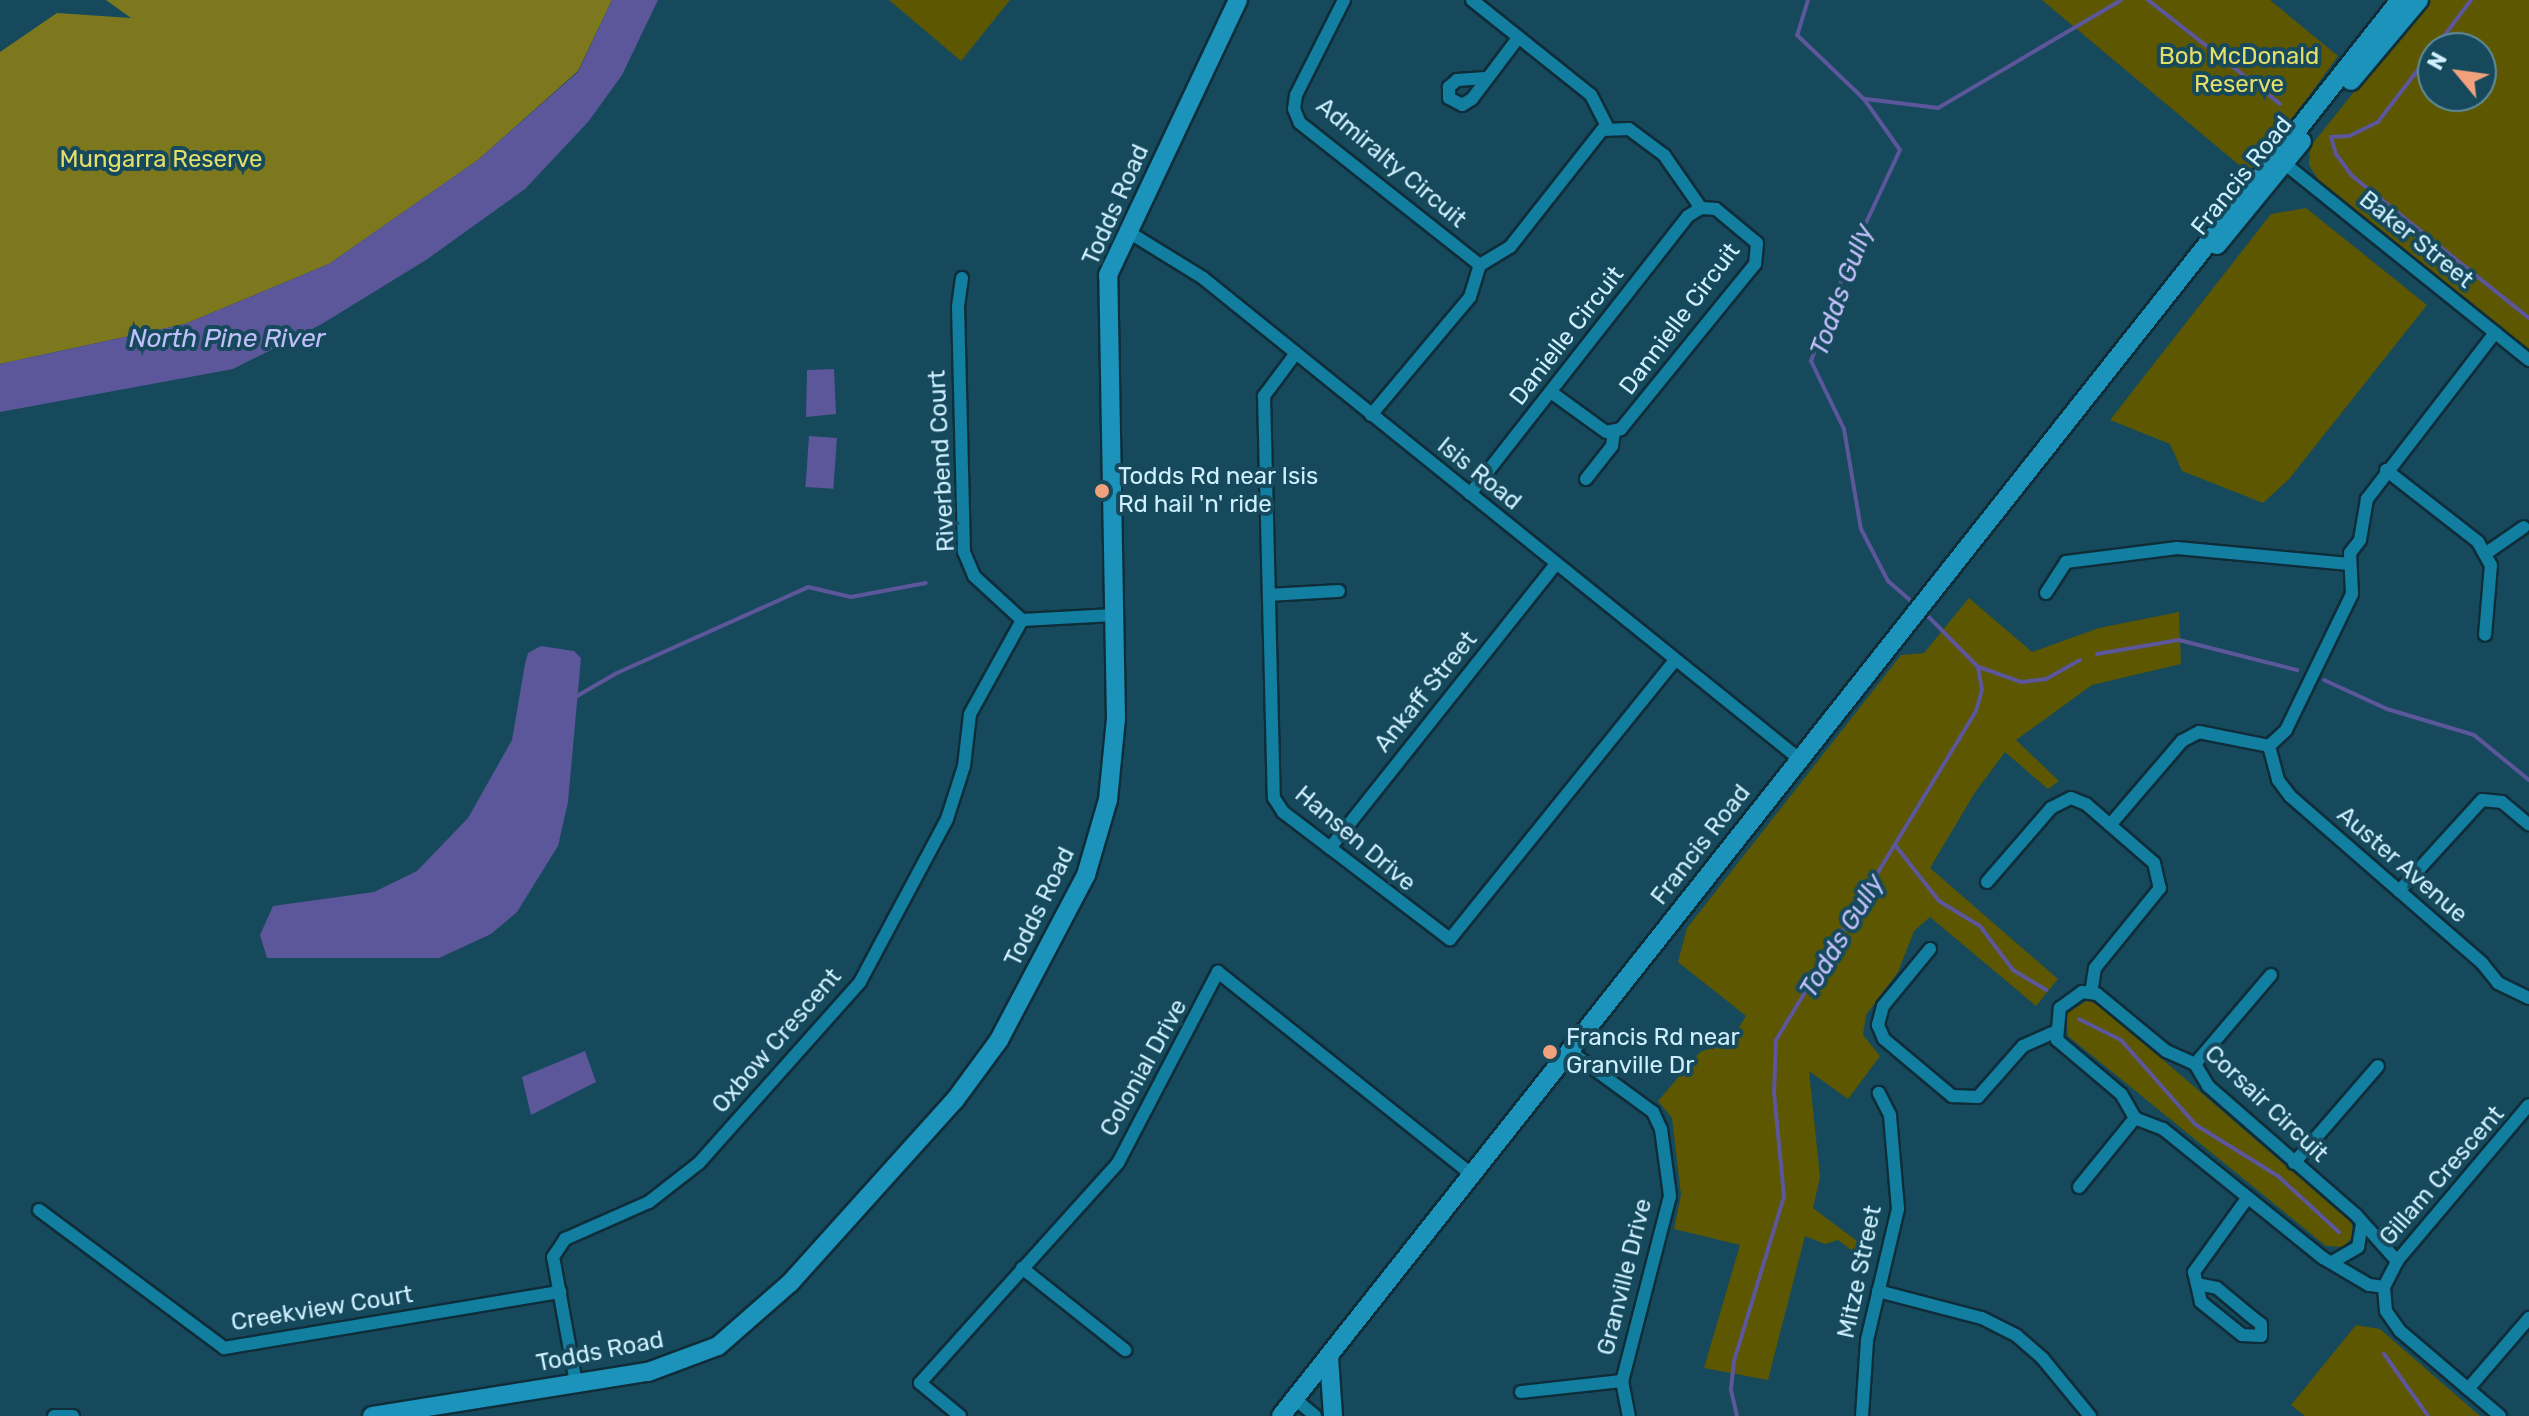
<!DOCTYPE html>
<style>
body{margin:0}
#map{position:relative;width:2529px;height:1416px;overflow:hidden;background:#16495c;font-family:Rubik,sans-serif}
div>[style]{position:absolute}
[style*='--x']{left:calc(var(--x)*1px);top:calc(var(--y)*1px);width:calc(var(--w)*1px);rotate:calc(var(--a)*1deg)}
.green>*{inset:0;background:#5c5700}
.forest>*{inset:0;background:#7d771d}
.water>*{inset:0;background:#5c569a;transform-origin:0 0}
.stream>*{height:4px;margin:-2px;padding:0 2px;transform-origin:2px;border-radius:2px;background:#5c569a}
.roads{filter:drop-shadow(2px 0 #0f2d39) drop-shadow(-2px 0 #0f2d39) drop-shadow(0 2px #0f2d39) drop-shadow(0 -2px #0f2d39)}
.street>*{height:12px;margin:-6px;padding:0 6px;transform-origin:6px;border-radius:6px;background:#127fa1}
.secondary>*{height:18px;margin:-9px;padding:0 9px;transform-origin:9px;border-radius:9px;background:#1b93ba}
.dots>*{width:22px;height:22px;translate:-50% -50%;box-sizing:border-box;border:4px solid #16495c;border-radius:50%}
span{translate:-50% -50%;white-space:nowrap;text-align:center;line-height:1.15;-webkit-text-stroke:8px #16495c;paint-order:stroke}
.park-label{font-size:24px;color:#e4de6a}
.street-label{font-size:24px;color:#cdeffe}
.poi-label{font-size:24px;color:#cdeffe}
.left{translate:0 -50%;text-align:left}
.water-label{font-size:26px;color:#c1bffa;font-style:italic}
.north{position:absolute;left:2417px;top:32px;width:80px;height:80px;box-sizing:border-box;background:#16495c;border:2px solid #5f8b9d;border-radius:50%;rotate:299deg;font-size:22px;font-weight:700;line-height:32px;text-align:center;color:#cdeffe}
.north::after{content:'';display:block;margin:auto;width:28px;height:36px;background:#f1a17c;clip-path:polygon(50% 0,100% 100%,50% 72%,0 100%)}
</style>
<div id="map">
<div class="green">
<div style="clip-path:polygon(889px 0,1010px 0,961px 61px)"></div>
<div style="clip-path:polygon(2042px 0,2270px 0,2338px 56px,2251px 175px)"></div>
<div style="clip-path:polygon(evenodd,2427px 0,2529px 0,2529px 349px,2319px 181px,2309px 165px,2310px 147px,2427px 0,2433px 48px,2481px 48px,2481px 96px,2433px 96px,2433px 48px)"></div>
<div style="clip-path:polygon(2306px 208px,2427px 305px,2289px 479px,2263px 503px,2182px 471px,2170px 444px,2110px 420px,2271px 214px)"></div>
<div style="clip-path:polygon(1969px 598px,2032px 652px,2099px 628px,2179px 612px,2181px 664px,2092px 685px,2016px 740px,2059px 781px,2048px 789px,2005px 752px,1974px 794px,1930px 868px,2058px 979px,2036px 1006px,1930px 917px,1914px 931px,1898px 972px,1866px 1015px,1863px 1035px,1880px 1056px,1848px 1099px,1809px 1071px,1820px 1177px,1813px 1208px,1869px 1250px,1869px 1264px,1838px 1240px,1825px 1244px,1805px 1236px,1768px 1380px,1704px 1368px,1740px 1245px,1674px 1229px,1681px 1195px,1672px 1118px,1658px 1101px,1700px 1052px,1730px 1042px,1746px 1016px,1678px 962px,1687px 928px,1901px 655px,1924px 653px)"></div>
<div style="clip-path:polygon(2088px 1000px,2102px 1007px,2352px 1223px,2353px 1236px,2344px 1247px,2326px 1246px,2068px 1036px,2066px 1014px)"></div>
<div style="clip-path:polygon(2356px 1325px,2380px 1329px,2480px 1416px,2305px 1416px,2291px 1405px)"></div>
</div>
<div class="forest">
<div style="clip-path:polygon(106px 0,612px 0,578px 71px,478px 160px,329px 264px,185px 324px,0 364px,0 52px,57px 13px,131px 18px)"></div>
</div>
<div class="water">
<div style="clip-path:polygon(612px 0,658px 0,622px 75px,588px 122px,525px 189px,426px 260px,320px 325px,233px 369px,0 412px,0 364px,185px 324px,329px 264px,478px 160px,578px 72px)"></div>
<div style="clip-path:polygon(834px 369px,836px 414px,806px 417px,807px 370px)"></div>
<div style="left:809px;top:436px;width:28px;height:51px;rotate:4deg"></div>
<div style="clip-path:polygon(541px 646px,574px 651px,581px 658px,568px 802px,558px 846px,517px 912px,491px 934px,439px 958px,267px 958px,260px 935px,273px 906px,374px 892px,417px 871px,468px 818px,512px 740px,525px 664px,528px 653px)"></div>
<div style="clip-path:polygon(585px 1051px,596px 1082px,531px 1115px,522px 1077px)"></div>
</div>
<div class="stream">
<div style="--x:1808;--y:0;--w:37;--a:107"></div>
<div style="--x:1797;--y:35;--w:93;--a:43.7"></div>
<div style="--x:1864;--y:99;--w:62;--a:54.8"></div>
<div style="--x:1900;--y:150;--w:114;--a:115"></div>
<div style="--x:1852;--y:253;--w:116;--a:110.8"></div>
<div style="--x:1811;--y:361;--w:76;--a:64.1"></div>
<div style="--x:1844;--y:429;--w:101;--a:80.4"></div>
<div style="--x:1861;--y:529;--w:59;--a:62.6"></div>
<div style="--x:1888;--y:581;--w:37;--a:41"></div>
<div style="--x:2148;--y:0;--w:168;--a:38.2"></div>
<div style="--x:2435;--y:48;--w:60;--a:-53.1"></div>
<div style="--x:2433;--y:50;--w:91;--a:127.4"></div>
<div style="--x:2378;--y:122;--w:32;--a:154"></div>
<div style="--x:2349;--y:136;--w:18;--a:177"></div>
<div style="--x:2331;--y:137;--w:18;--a:74"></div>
<div style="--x:2336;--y:154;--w:26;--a:54"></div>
<div style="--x:2351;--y:175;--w:228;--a:38.8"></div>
<div style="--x:1866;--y:99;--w:73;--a:7.1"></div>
<div style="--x:1938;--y:108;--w:212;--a:-30.5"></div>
<div style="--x:2097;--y:654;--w:83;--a:-9.7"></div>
<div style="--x:2179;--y:640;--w:122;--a:14.3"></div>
<div style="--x:1979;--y:667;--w:45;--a:19.7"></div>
<div style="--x:2021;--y:682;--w:25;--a:-7"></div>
<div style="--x:2046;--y:679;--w:39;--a:-29"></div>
<div style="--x:2324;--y:680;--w:69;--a:24.7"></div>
<div style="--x:2387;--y:709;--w:91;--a:16.6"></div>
<div style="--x:2474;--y:735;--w:71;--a:39.3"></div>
<div style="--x:577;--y:696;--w:46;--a:-29.9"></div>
<div style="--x:617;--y:673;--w:209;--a:-24.2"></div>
<div style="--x:808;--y:587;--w:44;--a:13.1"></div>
<div style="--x:851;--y:597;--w:76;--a:-10.6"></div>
<div style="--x:1895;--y:845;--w:71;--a:51.8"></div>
<div style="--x:1939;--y:901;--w:48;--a:31.4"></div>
<div style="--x:1980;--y:926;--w:55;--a:53.1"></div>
<div style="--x:2013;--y:970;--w:39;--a:31"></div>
<div style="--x:2079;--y:1019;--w:47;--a:26.6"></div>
<div style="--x:2121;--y:1040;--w:113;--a:48.6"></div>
<div style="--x:2196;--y:1125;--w:97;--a:31.9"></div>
<div style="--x:2278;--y:1176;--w:83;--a:42.6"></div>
<div style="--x:2384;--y:1354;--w:76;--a:54.6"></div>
<div style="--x:1737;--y:1416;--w:28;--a:-103"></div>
<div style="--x:1731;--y:1389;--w:28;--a:-84"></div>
<div style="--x:1734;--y:1361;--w:172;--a:-73.1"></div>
<div style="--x:1784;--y:1196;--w:103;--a:-95.5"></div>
<div style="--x:1774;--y:1093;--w:53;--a:-87.8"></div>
<div style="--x:1776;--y:1040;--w:385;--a:-58.7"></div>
<div style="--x:1976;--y:711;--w:22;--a:-74"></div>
<div style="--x:1982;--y:690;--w:23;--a:-100"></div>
<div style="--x:1978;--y:667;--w:78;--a:-134.5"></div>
</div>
<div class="roads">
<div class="street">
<div style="--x:1344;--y:0;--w:106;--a:116.8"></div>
<div style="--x:1296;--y:95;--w:14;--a:98"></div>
<div style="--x:1294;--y:109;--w:15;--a:67"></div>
<div style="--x:1300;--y:123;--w:229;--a:38.3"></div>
<div style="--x:1472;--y:0;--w:152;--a:38.6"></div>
<div style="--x:1591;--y:95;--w:36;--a:63"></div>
<div style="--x:1485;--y:78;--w:28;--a:176"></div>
<div style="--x:1457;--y:80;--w:11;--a:139"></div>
<div style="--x:1449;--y:87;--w:11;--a:90"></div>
<div style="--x:1449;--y:98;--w:15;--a:28"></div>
<div style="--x:1462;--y:105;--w:12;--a:-31"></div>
<div style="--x:1472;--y:99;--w:76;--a:-53"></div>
<div style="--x:2279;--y:159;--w:321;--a:38.8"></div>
<div style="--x:1127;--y:231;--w:89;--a:31.7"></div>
<div style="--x:1203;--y:278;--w:764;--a:38.89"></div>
<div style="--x:962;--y:278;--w:28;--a:98"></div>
<div style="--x:958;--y:306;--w:246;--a:88.6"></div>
<div style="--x:964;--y:552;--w:26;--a:67"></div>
<div style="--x:974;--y:576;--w:65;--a:42.5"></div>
<div style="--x:1296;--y:353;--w:54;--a:126.7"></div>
<div style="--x:1264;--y:396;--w:402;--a:88.6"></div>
<div style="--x:1274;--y:798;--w:17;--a:57"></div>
<div style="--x:1283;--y:812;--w:210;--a:37.3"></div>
<div style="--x:1450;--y:939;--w:358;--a:-51.1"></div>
<div style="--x:1371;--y:415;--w:154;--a:-50"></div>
<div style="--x:1470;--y:297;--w:34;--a:-73"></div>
<div style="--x:1480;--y:265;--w:35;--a:-31"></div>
<div style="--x:1510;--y:247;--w:149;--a:-51.8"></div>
<div style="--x:1602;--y:130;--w:27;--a:-2"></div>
<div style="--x:1629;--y:129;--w:44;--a:36.6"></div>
<div style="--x:1664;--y:155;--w:65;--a:55.1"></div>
<div style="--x:2386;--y:470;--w:117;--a:38"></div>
<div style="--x:2478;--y:542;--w:26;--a:61"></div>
<div style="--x:2491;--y:565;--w:70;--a:94.9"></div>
<div style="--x:1586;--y:479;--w:42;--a:-51.8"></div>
<div style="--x:1612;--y:446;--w:14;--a:-82"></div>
<div style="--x:1470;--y:494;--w:353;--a:-51.9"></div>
<div style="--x:1688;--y:216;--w:15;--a:-32"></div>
<div style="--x:1701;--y:208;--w:15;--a:4"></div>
<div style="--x:1716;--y:209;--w:53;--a:39.7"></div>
<div style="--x:1757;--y:243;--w:21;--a:95"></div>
<div style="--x:1755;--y:264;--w:213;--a:129.1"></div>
<div style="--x:1621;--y:429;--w:15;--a:169"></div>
<div style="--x:1606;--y:432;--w:68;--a:-144"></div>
<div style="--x:2485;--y:554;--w:47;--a:-34.7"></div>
<div style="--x:2046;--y:593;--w:37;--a:-57"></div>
<div style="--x:2066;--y:562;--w:112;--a:-7.2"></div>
<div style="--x:2177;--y:548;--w:173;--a:5.3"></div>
<div style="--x:1269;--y:595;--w:70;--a:-3.3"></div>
<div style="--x:2269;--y:746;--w:35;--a:75"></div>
<div style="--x:2278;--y:780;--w:20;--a:53"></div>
<div style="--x:2290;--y:796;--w:254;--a:41"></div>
<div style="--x:2482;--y:963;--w:26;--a:51"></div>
<div style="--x:2498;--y:983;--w:34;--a:26"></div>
<div style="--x:2110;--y:825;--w:111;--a:-49.4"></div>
<div style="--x:2182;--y:741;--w:19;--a:-28"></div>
<div style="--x:2199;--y:732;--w:71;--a:11.3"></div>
<div style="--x:2269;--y:746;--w:23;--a:-43"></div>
<div style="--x:2286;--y:730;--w:151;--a:-64.1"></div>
<div style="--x:2352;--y:594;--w:41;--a:-92.8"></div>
<div style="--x:2350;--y:553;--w:16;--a:-52"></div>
<div style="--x:2360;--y:540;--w:42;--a:-80.3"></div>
<div style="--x:2367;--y:499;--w:210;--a:-52.4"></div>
<div style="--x:1330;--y:848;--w:363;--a:-51.5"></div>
<div style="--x:1987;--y:882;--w:98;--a:-49.1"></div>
<div style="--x:2051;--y:808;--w:22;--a:-27"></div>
<div style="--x:2071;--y:798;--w:16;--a:22"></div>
<div style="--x:2086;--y:804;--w:90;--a:40.9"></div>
<div style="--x:2154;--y:863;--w:26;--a:77"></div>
<div style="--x:2160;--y:888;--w:103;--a:129.1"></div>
<div style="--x:2095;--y:968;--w:24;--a:99"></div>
<div style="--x:2399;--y:891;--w:123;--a:-47.6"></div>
<div style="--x:2482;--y:800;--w:20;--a:6"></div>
<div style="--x:2502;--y:802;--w:35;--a:40"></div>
<div style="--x:1930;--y:949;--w:74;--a:129.5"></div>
<div style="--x:1883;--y:1006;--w:20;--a:105"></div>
<div style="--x:1878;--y:1025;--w:15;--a:67"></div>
<div style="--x:1884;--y:1039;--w:89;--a:40"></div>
<div style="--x:1952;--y:1096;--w:26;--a:2"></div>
<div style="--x:1978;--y:1097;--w:68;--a:-48.6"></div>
<div style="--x:2023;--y:1046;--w:35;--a:-24"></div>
<div style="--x:1571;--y:1052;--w:102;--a:36.2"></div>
<div style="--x:1653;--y:1112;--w:19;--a:65"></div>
<div style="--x:1661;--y:1129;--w:68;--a:82.3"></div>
<div style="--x:1670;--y:1196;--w:191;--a:104.5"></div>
<div style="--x:1622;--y:1381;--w:36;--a:79"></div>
<div style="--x:2195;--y:1064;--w:117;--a:-49.5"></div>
<div style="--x:2294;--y:1163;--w:128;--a:-49.1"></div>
<div style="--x:2079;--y:1187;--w:89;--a:-50.9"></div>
<div style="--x:39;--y:1210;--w:231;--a:36.7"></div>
<div style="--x:224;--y:1348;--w:341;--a:-9.5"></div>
<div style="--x:2334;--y:1261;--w:28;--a:-30"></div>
<div style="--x:2358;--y:1247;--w:22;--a:-80"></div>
<div style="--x:1022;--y:1268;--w:132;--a:38.5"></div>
<div style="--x:2198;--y:1284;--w:19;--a:12"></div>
<div style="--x:2217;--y:1288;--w:47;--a:39.8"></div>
<div style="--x:2253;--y:1318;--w:10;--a:37"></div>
<div style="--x:2261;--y:1324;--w:12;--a:90"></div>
<div style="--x:2261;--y:1336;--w:19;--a:-177"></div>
<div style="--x:2242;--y:1335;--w:53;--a:-141.2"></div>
<div style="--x:2201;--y:1302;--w:31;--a:-103"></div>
<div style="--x:2194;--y:1272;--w:92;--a:-54.2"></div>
<div style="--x:2384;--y:1287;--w:15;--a:-172"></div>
<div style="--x:2369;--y:1285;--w:53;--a:-149.6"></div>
<div style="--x:2323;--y:1258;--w:206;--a:-141.1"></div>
<div style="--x:2163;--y:1129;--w:30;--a:-159"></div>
<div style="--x:2135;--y:1118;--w:28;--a:-120"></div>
<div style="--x:2121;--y:1094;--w:84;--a:-139.8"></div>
<div style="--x:2057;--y:1040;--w:32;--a:-85"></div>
<div style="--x:2060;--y:1008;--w:27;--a:-36"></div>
<div style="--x:2082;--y:992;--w:15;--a:8"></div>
<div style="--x:2097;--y:994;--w:89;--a:39.6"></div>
<div style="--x:2166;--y:1051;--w:32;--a:24"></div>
<div style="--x:2195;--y:1064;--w:26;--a:59"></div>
<div style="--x:2208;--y:1086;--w:196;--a:41.1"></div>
<div style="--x:2356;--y:1215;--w:62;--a:48.3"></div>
<div style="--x:1878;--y:1291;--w:107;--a:14.6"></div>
<div style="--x:1982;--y:1318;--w:39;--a:27"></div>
<div style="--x:2017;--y:1336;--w:35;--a:41"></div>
<div style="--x:2043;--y:1359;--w:74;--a:50.5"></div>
<div style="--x:576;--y:1383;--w:128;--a:-100.3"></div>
<div style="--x:553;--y:1257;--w:22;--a:-56"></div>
<div style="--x:565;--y:1239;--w:92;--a:-23.8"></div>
<div style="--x:649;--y:1202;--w:63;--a:-38"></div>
<div style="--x:699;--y:1163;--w:242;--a:-48.3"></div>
<div style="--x:860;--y:982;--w:185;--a:-61.9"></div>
<div style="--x:947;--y:819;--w:56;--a:-72.2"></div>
<div style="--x:964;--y:766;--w:52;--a:-83.4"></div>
<div style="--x:970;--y:714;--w:107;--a:-61"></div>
<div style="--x:1022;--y:620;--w:92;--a:-3.1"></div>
<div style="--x:2468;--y:1389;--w:94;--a:-49.3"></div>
<div style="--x:1521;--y:1392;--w:102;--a:-6.2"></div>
<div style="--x:1295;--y:1399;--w:26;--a:40"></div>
<div style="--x:54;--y:1416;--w:19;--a:0"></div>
<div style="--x:960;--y:1416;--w:52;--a:-140.5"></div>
<div style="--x:920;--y:1383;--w:296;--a:-48"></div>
<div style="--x:1118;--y:1163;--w:216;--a:-62.4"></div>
<div style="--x:1218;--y:972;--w:325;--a:38.6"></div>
<div style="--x:1862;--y:1416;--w:76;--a:-86.2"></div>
<div style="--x:1867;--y:1340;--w:135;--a:-76.7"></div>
<div style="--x:1898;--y:1209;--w:94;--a:-94.9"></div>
<div style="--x:1890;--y:1115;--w:25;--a:-117"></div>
<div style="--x:2500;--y:1416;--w:131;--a:-139.6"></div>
<div style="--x:2400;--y:1331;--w:24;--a:-125"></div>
<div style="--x:2386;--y:1311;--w:24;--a:-95"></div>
<div style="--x:2384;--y:1287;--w:29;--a:-63"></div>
<div style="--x:2397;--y:1261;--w:204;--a:-49.8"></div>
</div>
<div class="secondary">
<div style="--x:2351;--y:81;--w:106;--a:-50"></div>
<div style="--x:2217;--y:245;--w:134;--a:-50.7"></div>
<div style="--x:1329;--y:1357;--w:59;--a:86.1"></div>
<div style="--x:372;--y:1416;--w:279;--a:-9.1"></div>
<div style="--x:648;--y:1372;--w:75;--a:-20.4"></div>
<div style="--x:718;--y:1346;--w:96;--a:-41.2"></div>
<div style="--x:790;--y:1283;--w:246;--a:-48"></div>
<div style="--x:955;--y:1100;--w:74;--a:-53.7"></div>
<div style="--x:999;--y:1040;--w:187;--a:-62.2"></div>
<div style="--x:1086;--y:875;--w:78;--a:-73.7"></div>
<div style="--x:1108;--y:800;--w:81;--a:-84.4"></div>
<div style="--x:1116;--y:719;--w:444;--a:-91"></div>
<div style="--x:1108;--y:275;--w:304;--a:-64.7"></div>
<div style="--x:1281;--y:1416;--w:1805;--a:-51.68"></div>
</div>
</div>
<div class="dots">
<div style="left:1102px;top:491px;background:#f1a17c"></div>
<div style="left:1550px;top:1052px;background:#f1a17c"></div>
</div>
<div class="park-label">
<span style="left:2239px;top:71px">Bob McDonald<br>Reserve</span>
<span style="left:161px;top:160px">Mungarra Reserve</span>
</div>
<div class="street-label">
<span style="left:1391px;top:163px;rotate:40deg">Admiralty Circuit</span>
<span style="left:2242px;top:176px;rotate:-51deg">Francis Road</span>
<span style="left:1116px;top:205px;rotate:-66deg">Todds Road</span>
<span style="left:2416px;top:240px;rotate:39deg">Baker Street</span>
<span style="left:1680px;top:319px;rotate:-53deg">Dannielle Circuit</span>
<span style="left:1567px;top:336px;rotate:-52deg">Danielle Circuit</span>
<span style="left:942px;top:461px;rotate:-93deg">Riverbend Court</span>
<span style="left:1479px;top:474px;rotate:39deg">Isis Road</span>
<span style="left:1426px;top:692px;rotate:-51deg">Ankaff Street</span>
<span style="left:1355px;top:839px;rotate:40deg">Hansen Drive</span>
<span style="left:1701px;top:845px;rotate:-52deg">Francis Road</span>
<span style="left:2402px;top:865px;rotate:41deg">Auster Avenue</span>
<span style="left:1040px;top:907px;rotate:-64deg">Todds Road</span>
<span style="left:777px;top:1041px;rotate:-49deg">Oxbow Crescent</span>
<span style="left:1144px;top:1068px;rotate:-61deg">Colonial Drive</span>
<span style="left:2266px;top:1104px;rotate:43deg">Corsair Circuit</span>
<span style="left:2442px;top:1176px;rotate:-49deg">Gillam Crescent</span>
<span style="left:1860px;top:1272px;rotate:-78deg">Mitze Street</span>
<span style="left:1625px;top:1277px;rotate:-76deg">Granville Drive</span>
<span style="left:322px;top:1309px;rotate:-9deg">Creekview Court</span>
<span style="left:600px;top:1352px;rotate:-11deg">Todds Road</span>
</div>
<div class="poi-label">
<span class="left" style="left:1118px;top:491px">Todds Rd near Isis<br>Rd hail 'n' ride</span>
<span class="left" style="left:1566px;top:1052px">Francis Rd near<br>Granville Dr</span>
</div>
<div class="water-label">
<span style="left:1842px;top:290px;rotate:-70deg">Todds Gully</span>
<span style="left:227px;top:339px">North Pine River</span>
<span style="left:1842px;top:936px;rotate:-59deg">Todds Gully</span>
</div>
<div class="north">N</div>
</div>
